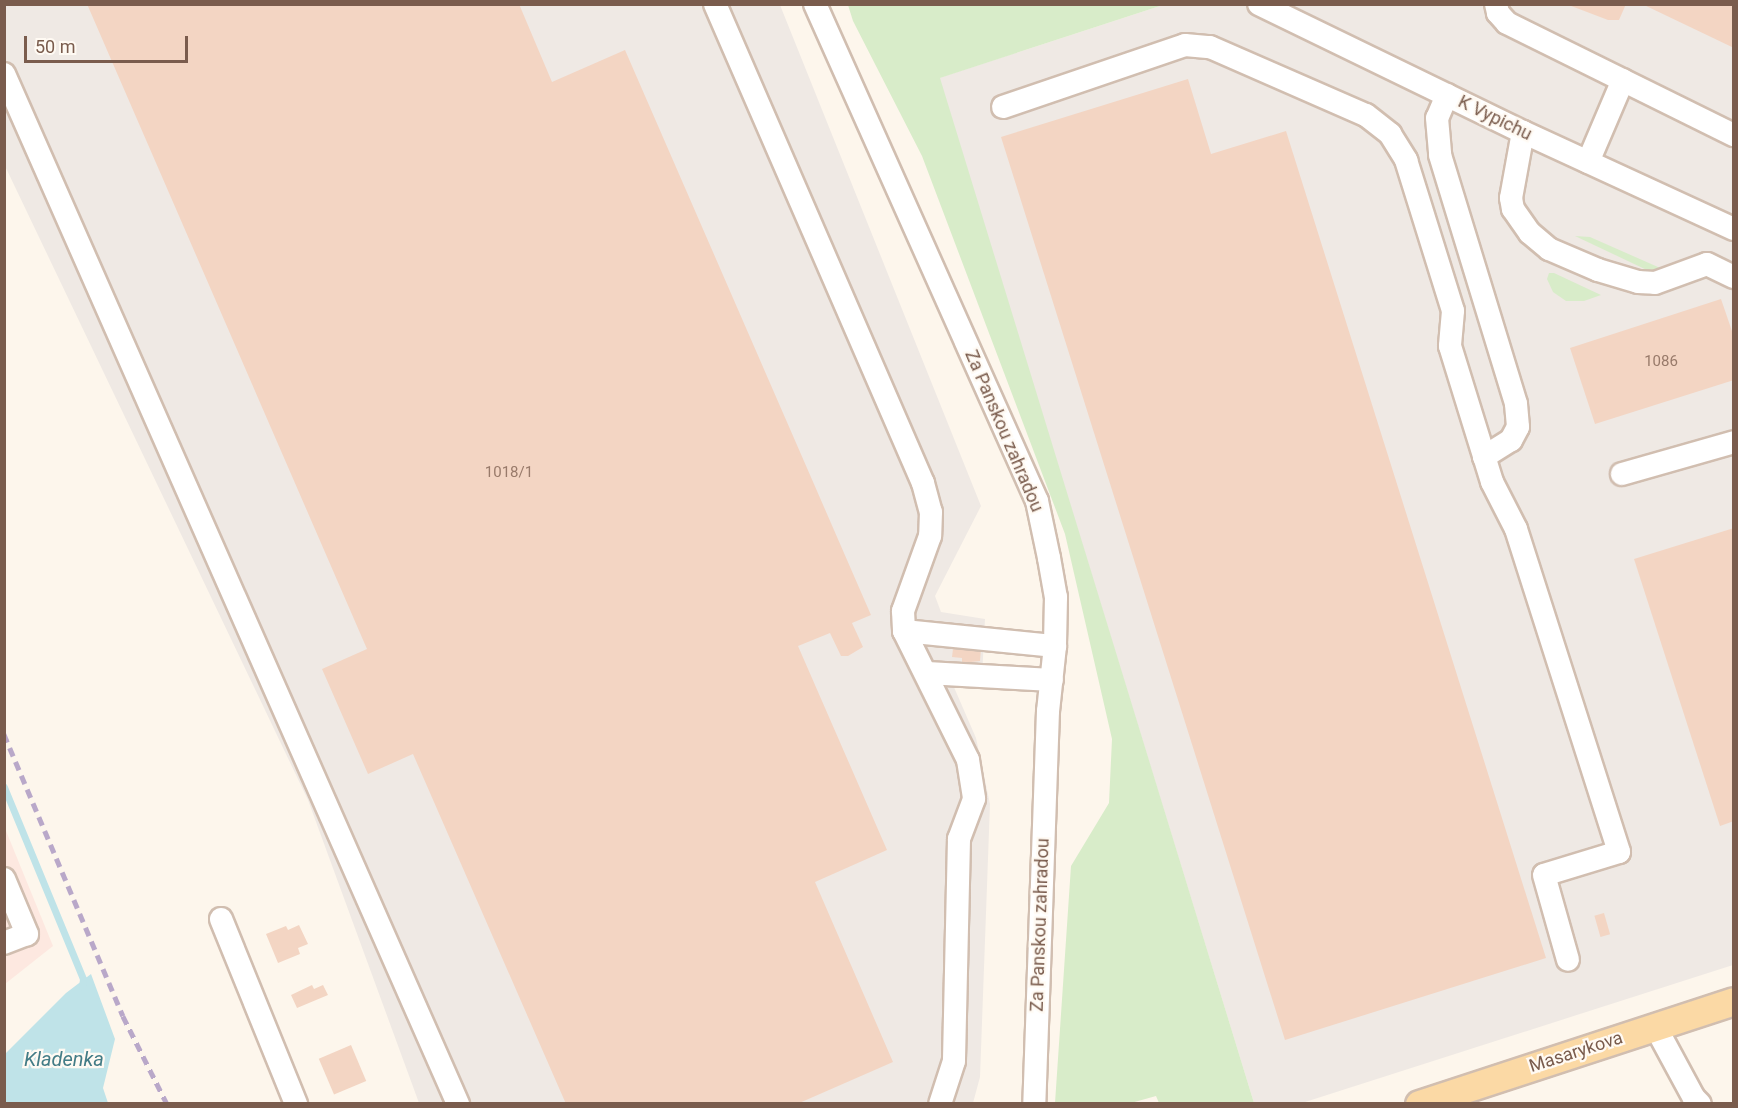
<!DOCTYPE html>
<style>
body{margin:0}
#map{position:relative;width:1738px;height:1108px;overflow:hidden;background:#fdf6ec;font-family:Roboto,sans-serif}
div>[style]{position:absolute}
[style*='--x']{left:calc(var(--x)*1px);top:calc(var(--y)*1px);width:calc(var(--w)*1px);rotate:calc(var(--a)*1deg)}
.commercial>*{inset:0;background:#fde8e0}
.industrial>*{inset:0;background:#efe9e4}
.green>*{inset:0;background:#d8ecc9}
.water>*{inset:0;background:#bfe3e8}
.stream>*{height:7px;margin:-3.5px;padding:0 3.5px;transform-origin:3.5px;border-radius:3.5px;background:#bfe3e8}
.building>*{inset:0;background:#f3d5c3;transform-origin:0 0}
.roads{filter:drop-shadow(2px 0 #d1beb0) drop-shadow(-2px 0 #d1beb0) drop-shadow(0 2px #d1beb0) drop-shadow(0 -2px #d1beb0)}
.minor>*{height:22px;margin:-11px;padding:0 11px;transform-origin:11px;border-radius:11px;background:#fff}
.major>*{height:27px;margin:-13.5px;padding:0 13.5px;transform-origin:13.5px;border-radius:13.5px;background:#fbd9a5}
.rail>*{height:4.5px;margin-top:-2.25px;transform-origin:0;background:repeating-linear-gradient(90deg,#b9a8c9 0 9px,transparent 0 15px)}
span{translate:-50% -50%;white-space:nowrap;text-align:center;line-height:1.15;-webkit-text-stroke:4.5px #fffaf3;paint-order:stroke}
.number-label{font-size:15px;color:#987a6a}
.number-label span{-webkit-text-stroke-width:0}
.street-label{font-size:18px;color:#7a5c4d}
.water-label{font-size:20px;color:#437c86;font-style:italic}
.frame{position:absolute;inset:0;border:6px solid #7a5c4d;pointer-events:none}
.scale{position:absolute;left:24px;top:36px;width:164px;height:27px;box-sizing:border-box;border:3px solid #7a5c4d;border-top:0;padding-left:8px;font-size:18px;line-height:21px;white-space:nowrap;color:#7a5c4d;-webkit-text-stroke:4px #fffaf3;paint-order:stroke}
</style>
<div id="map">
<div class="commercial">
<div style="clip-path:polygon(4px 826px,53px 946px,5px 984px,4px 984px)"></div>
</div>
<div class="industrial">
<div style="clip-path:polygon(5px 5px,780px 5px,981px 506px,935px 596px,941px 612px,985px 619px,982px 677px,950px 678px,976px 738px,990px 804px,980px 1077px,973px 1103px,419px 1103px,308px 800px,5px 166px)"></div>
<div style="clip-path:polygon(1163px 5px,1733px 5px,1733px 965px,1302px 1103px,1254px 1103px,939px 78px)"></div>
</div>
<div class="green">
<div style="clip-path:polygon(848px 5px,1163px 5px,940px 78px,1254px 1103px,1159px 1103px,1156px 1096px,1131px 1103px,1055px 1103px,1071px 866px,1109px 803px,1112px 739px,1065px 534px,922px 156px,853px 21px)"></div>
<div style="clip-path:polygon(1575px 236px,1590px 237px,1667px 271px,1649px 271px)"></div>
<div style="clip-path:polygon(1549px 273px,1554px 273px,1601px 295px,1584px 301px,1566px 301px,1553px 292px,1547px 279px)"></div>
</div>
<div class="water">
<div style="clip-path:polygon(91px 974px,115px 1039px,103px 1088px,108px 1103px,5px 1103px,5px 1054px,66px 993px)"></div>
</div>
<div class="stream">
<div style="--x:4;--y:787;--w:208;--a:67.6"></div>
<div style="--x:83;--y:979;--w:8;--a:97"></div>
</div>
<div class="building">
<div style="clip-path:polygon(87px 4px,519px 4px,552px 82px,625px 50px,871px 615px,852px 623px,863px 647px,848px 656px,841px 656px,830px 633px,798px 646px,887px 850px,815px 882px,893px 1062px,797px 1104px,566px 1104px,413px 754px,368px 774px,322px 669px,367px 649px)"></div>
<div style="clip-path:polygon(1566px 4px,1626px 4px,1619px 20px,1608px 20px)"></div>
<div style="clip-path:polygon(1642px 4px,1734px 4px,1734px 48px)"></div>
<div style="clip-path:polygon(1188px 79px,1211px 154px,1286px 131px,1546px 958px,1285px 1040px,1001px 137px)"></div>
<div style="clip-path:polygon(1721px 299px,1734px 337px,1734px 380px,1595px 424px,1570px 348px)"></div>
<div style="clip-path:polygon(1734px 528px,1734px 821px,1720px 826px,1634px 559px)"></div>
<div style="clip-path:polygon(963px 644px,981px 649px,980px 661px,962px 663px,962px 658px,952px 657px,953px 649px,963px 650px)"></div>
<div style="left:1604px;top:913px;width:22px;height:10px;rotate:74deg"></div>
<div style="clip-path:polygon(299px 925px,308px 944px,298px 948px,300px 954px,278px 963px,266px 934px,286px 926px,288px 930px)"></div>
<div style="clip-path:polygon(312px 985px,314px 989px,323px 985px,328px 995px,297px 1008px,291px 995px)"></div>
<div style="left:351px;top:1045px;width:39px;height:35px;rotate:67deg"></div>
</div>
<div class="roads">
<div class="minor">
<div style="--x:715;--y:4;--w:522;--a:66.53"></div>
<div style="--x:923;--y:483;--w:30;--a:75"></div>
<div style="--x:931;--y:512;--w:24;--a:92"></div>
<div style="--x:930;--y:536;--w:80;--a:109.8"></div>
<div style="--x:903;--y:611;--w:20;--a:87"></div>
<div style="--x:904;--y:631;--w:144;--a:63.6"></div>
<div style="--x:968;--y:760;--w:39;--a:81"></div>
<div style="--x:974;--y:799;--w:43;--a:110.6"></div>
<div style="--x:959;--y:839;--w:222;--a:91.3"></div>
<div style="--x:954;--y:1061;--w:45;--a:108"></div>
<div style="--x:815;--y:4;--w:544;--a:65.93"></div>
<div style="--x:1037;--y:501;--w:58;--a:78.1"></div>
<div style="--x:1049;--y:558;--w:40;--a:80"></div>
<div style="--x:1056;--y:597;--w:49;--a:91.2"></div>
<div style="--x:1055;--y:646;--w:65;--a:96.1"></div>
<div style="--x:1048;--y:711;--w:393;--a:92"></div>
<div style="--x:1259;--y:4;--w:293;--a:25.9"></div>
<div style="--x:1523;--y:132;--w:232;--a:24.7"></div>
<div style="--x:1496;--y:4;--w:9;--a:77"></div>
<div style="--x:1498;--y:13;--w:13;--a:48"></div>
<div style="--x:1507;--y:23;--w:253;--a:26.3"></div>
<div style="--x:4;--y:74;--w:1126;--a:66.21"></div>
<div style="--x:1447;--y:95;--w:25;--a:113"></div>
<div style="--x:1437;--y:118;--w:37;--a:85"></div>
<div style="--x:1440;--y:155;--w:260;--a:73"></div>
<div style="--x:1516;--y:404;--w:23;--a:85"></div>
<div style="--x:1518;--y:427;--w:15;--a:118"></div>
<div style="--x:1511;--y:440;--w:32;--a:148"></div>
<div style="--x:1003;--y:107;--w:192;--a:-18.8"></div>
<div style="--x:1185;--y:45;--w:25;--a:5"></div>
<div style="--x:1210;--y:47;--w:170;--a:23.6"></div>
<div style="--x:1366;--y:115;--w:31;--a:38"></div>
<div style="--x:1390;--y:134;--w:31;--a:58"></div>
<div style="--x:1406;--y:160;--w:158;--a:72.7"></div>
<div style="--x:1453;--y:311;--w:35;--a:95"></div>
<div style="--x:1450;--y:346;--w:142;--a:72.8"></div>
<div style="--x:1492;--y:482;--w:53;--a:62.9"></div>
<div style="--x:1516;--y:529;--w:339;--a:72.3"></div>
<div style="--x:1619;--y:852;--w:78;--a:163"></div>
<div style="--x:1544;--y:875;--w:88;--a:74.2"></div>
<div style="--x:1523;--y:132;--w:67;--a:100.3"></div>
<div style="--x:1511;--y:198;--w:11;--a:80"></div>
<div style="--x:1513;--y:209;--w:29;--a:55"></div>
<div style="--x:1530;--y:233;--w:25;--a:40"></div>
<div style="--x:1549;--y:249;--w:53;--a:23.2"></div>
<div style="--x:1598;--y:270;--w:42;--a:16.7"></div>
<div style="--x:1638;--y:282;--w:17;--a:3"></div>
<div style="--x:1655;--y:283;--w:55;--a:-20.1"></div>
<div style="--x:1707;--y:264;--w:30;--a:26"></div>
<div style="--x:1588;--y:162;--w:89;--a:-66.9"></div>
<div style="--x:1622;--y:474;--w:116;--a:-15.9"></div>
<div style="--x:904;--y:631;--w:152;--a:5.7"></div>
<div style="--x:927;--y:673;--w:125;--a:3.2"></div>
<div style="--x:4;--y:879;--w:60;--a:67.3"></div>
<div style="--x:27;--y:934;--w:25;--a:159"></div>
<div style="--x:221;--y:919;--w:200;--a:67.9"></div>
<div style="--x:1655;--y:1026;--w:82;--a:61.6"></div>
<div style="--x:1694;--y:1098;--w:8;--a:45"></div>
</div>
<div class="major">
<div style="--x:1419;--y:1104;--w:331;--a:-18.1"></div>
</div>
</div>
<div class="rail">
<div style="--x:4;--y:734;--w:306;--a:67.1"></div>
<div style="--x:123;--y:1016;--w:98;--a:63.4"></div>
</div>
<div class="number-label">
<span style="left:1661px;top:362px">1086</span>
<span style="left:509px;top:473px">1018/1</span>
</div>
<div class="street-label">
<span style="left:1495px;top:118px;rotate:26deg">K Vypichu</span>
<span style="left:1004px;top:431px;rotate:67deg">Za Panskou zahradou</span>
<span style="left:1040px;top:925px;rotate:-88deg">Za Panskou zahradou</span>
<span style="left:1576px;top:1052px;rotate:-18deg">Masarykova</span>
</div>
<div class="water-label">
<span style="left:64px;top:1059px">Kladenka</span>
</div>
<div class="frame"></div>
<div class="scale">50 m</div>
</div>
